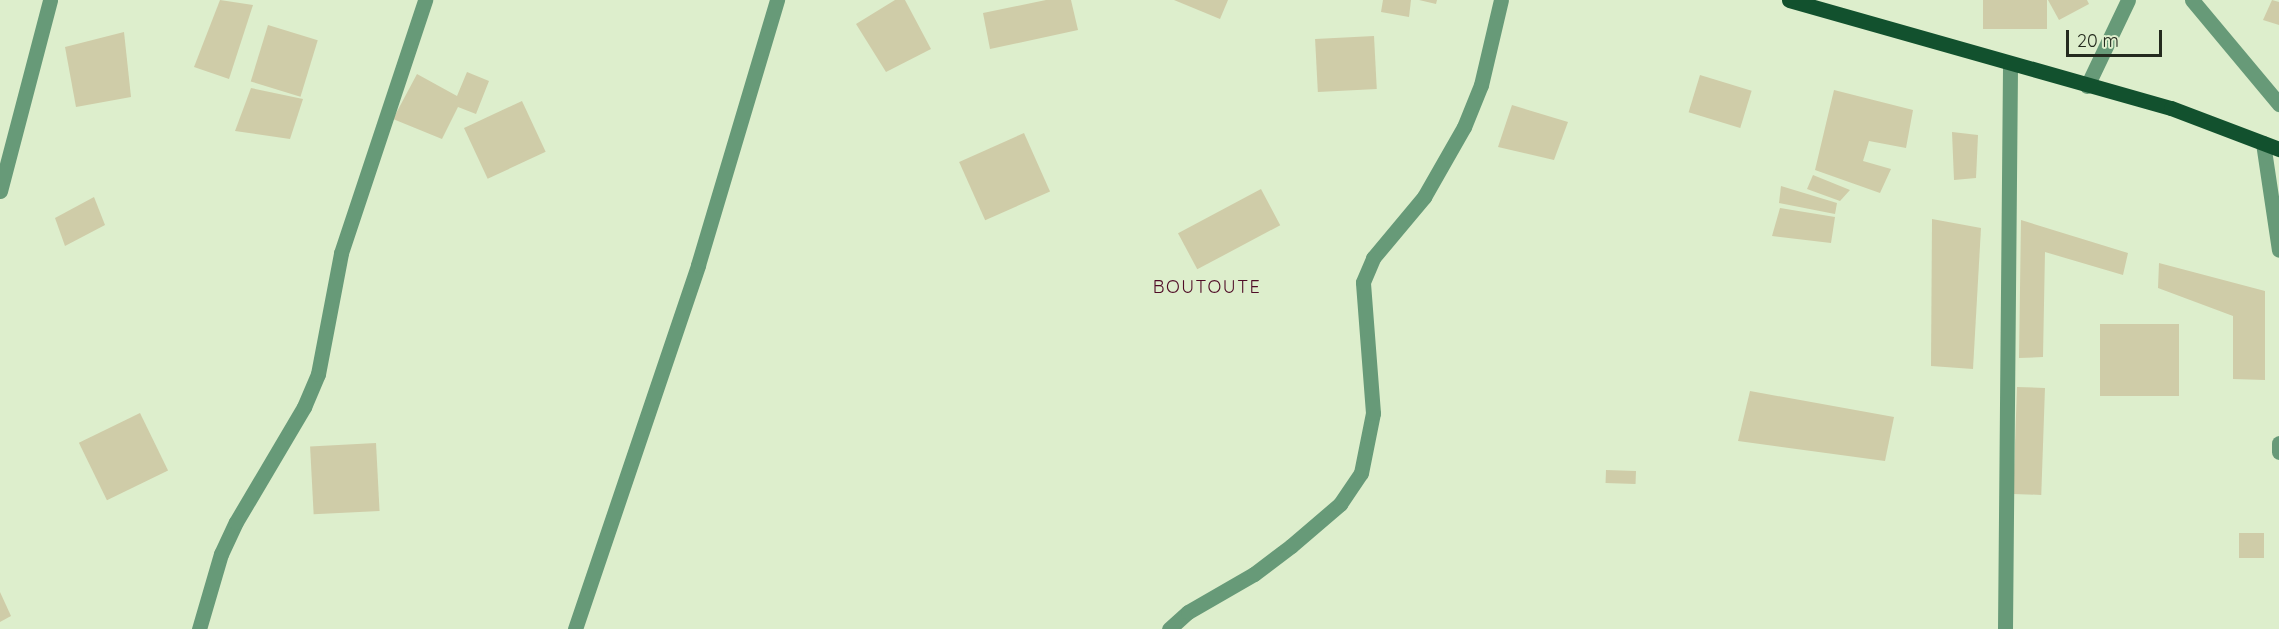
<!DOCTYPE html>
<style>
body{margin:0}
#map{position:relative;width:2279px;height:629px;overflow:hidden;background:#dec;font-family:Quicksand,sans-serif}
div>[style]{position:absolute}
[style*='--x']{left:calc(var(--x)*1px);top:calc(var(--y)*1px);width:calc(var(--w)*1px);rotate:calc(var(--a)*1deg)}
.building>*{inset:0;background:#cfcca8;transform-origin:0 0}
.minor>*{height:15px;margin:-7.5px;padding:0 7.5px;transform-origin:7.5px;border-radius:7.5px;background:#679a78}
.tertiary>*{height:15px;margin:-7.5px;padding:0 7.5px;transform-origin:7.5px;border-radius:7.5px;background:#679a78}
.primary>*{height:15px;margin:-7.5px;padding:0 7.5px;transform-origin:7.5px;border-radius:7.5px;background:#12512e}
span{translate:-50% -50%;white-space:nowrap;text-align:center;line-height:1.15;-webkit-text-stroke:4.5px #dec;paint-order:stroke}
.quarter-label{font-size:18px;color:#4f0b26;letter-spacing:1.5px}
.scale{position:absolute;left:2066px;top:30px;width:96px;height:27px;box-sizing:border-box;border:3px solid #242a1e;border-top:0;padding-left:8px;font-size:18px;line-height:21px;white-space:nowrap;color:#242a1e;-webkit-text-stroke:4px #dec;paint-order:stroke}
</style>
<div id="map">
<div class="building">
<div style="clip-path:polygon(220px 0,253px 5px,229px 79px,194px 67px)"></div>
<div style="clip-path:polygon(895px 0,905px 0,931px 49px,886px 72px,856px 24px)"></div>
<div style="clip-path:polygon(1046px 0,1071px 0,1078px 30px,990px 49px,983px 13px)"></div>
<div style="clip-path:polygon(1174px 0,1228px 0,1220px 19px)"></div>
<div style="clip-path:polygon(1383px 0,1411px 0,1409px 17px,1381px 12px)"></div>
<div style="clip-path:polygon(1419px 0,1437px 0,1436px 4px)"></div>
<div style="left:1983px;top:0;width:64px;height:29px"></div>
<div style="clip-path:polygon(2048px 0,2087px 0,2089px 4px,2059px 20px)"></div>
<div style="clip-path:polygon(2272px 0,2279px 2px,2279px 25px,2263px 20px)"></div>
<div style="left:268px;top:25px;width:52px;height:59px;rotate:17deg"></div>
<div style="clip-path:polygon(124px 32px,131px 97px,76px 107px,65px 47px)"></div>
<div style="left:1374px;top:36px;width:53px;height:59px;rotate:87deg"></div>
<div style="clip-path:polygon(467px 72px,489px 81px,476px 114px,458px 107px,442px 139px,393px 119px,417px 74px,457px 96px)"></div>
<div style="left:1700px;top:75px;width:54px;height:39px;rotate:17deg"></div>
<div style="clip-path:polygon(251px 88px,303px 99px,290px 139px,235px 131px)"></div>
<div style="clip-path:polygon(1834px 90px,1913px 110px,1906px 148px,1869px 141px,1863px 161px,1891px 169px,1880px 193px,1815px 170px)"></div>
<div style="left:522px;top:101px;width:56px;height:64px;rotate:65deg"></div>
<div style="clip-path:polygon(1512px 105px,1568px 122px,1554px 160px,1498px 147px)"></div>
<div style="clip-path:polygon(1952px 132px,1978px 135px,1976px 178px,1954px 180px)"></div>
<div style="left:1024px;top:133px;width:64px;height:71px;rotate:66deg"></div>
<div style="clip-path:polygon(1813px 175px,1850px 190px,1840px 201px,1807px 189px)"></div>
<div style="clip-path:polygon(1781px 186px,1837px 203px,1835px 214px,1779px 203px)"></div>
<div style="left:1261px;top:189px;width:41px;height:94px;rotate:62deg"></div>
<div style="clip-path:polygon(94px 197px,105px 225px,65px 246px,55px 218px)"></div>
<div style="clip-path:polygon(1780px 208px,1835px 217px,1831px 243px,1772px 236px)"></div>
<div style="clip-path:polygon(1932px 219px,1981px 228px,1973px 369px,1931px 366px)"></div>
<div style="clip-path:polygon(2021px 220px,2128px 253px,2123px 275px,2045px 252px,2043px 357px,2019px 358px)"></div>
<div style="clip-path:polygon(2159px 263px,2265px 291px,2265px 380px,2233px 379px,2233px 316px,2158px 288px)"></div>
<div style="left:2100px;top:324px;width:79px;height:72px"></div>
<div style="left:2017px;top:387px;width:28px;height:107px;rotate:2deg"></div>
<div style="clip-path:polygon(1750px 391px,1894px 417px,1885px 461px,1738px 441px)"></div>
<div style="left:140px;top:413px;width:64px;height:68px;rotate:64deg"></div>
<div style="left:376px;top:443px;width:68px;height:66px;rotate:87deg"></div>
<div style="left:1606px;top:470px;width:30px;height:13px;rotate:2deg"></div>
<div style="left:2239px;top:533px;width:25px;height:25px"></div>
<div style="clip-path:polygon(0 592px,11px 616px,0 622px)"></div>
</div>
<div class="minor">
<div style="--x:2087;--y:86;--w:95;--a:-64.5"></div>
<div style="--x:2263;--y:143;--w:108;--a:81.5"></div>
<div style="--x:0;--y:191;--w:197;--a:-75.3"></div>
<div style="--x:2279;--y:443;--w:9;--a:90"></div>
<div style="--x:199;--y:629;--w:78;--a:-73.7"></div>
<div style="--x:221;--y:554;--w:35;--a:-65"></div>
<div style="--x:236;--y:522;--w:134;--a:-59.4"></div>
<div style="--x:304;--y:407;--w:36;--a:-67"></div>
<div style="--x:318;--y:374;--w:123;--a:-79.2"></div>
<div style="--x:341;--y:253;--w:267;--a:-71.6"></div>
<div style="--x:575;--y:629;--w:384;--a:-71.3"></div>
<div style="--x:698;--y:265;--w:277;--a:-73.4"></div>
<div style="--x:1169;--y:629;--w:25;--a:-42"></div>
<div style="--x:1188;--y:612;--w:76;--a:-29.9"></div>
<div style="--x:1254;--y:574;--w:46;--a:-37.1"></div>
<div style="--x:1291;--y:546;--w:65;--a:-40.6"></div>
<div style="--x:1340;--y:504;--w:37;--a:-56"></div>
<div style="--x:1361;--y:473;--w:61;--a:-78.7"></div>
<div style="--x:1373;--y:413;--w:131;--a:-94.4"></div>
<div style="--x:1363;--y:282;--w:26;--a:-67"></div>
<div style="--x:1373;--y:258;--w:80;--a:-50.1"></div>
<div style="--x:1424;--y:197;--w:81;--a:-60.3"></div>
<div style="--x:1464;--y:127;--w:45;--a:-68"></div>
<div style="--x:1481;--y:85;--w:87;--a:-76.8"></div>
<div style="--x:2005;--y:629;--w:564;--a:-89.49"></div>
</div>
<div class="tertiary">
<div style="--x:2192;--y:0;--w:136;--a:50.1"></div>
</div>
<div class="primary">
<div style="--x:1789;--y:0;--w:397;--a:15.8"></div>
<div style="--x:2171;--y:108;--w:116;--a:20.8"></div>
</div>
<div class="quarter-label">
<span style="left:1207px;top:287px">BOUTOUTE</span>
</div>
<div class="scale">20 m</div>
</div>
